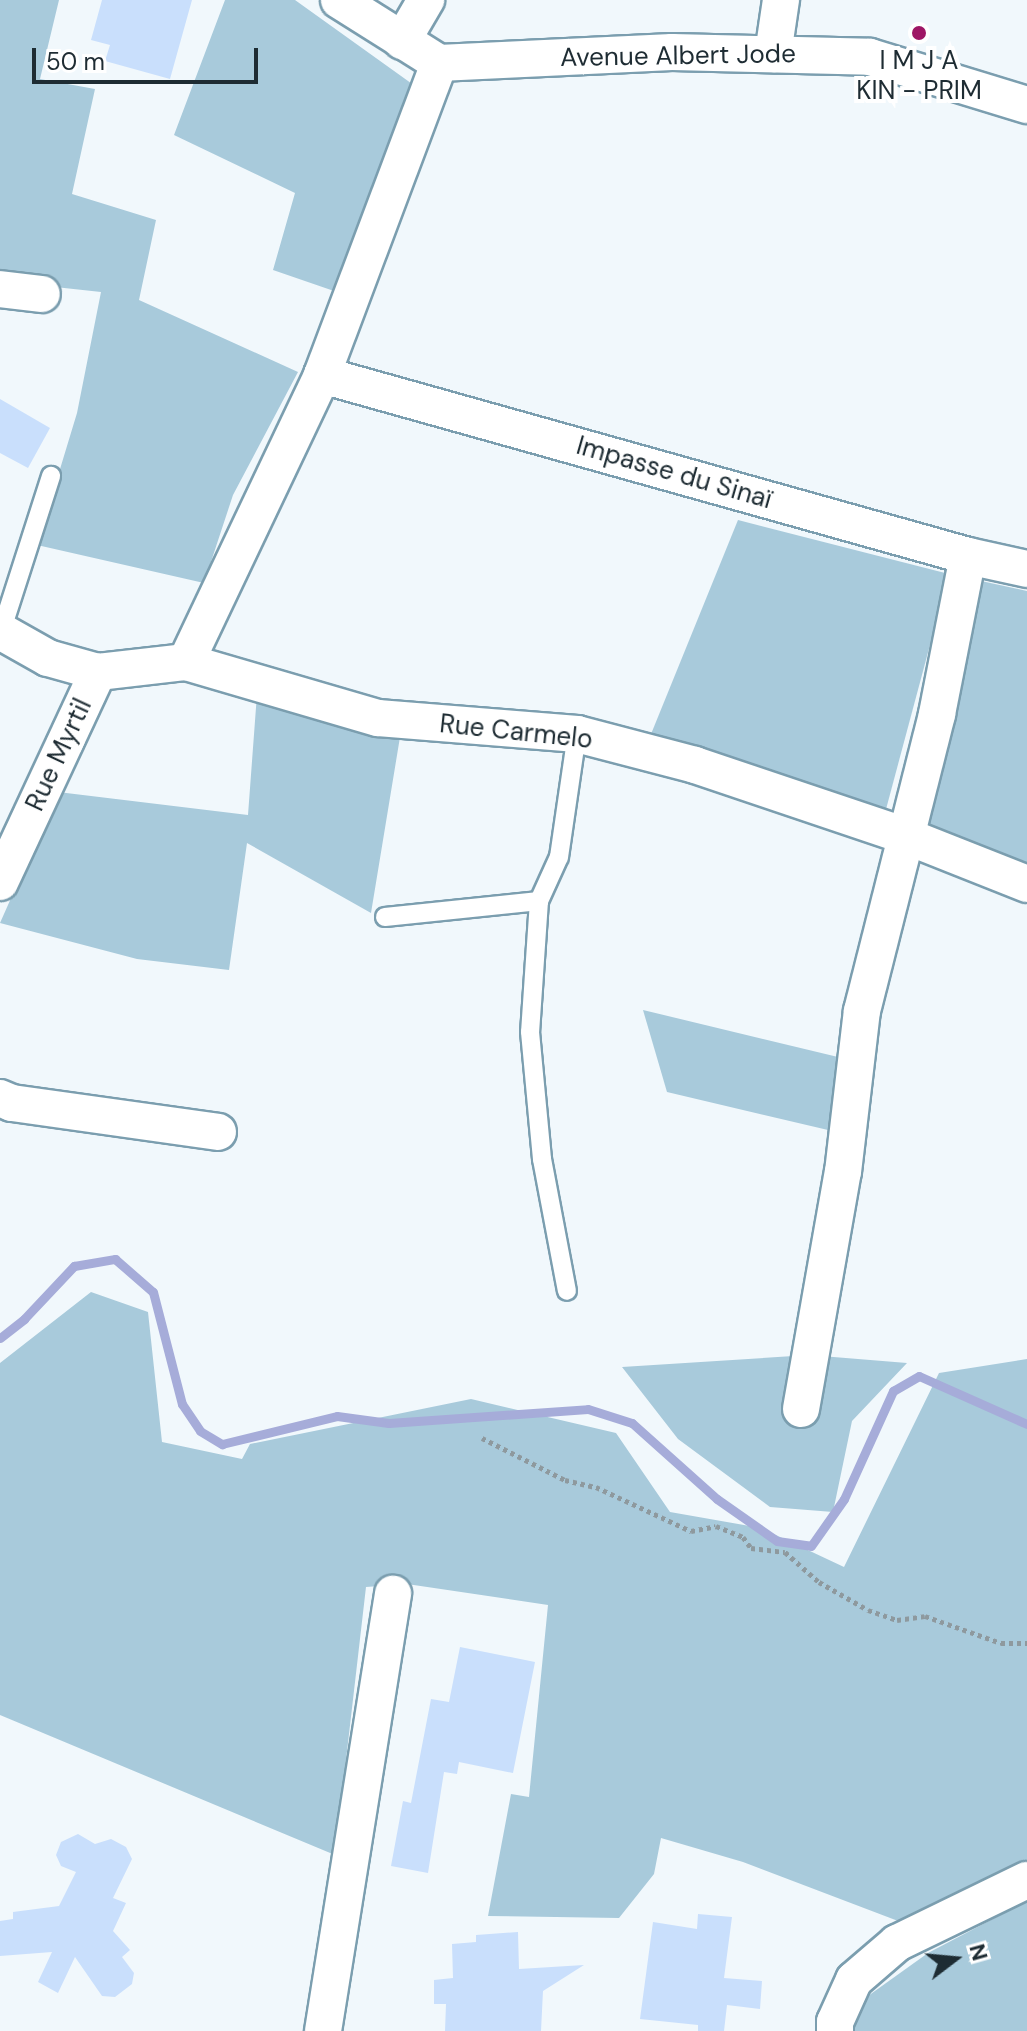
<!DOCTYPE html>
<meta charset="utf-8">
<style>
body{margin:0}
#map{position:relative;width:1027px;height:2031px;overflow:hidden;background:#f1f8fc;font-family:"DM Sans",sans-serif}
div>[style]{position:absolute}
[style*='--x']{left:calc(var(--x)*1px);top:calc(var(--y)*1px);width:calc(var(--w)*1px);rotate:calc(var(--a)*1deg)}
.green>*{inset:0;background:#a8cadb}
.stream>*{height:9px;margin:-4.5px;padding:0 4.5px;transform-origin:4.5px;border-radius:4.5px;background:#a6acd9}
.building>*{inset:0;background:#c9dffc}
.path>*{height:5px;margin-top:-2.5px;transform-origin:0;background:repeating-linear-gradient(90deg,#8e999e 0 4px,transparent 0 8px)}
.roads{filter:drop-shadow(2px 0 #7b9eaf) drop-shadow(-2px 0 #7b9eaf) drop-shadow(0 2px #7b9eaf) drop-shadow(0 -2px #7b9eaf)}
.service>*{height:18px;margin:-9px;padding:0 9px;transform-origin:9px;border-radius:9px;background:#fff}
.minor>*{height:36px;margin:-18px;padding:0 18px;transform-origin:18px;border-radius:18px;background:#fff}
.dots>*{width:22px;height:22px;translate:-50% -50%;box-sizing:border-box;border:4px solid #fff;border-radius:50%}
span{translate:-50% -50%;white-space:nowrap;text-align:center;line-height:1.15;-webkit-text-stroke:8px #fff;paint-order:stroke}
.street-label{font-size:26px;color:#1e2c33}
.poi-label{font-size:26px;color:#1e2c33}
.north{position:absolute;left:915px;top:1919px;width:80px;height:80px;-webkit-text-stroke:6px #fff;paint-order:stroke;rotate:74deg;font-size:22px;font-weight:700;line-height:32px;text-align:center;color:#1e2c33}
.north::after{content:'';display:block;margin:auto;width:28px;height:36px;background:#1e2c33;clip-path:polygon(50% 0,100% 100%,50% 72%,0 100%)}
.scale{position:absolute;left:32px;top:48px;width:226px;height:36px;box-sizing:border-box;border:4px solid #1e2c33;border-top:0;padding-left:10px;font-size:24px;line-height:28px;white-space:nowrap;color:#1e2c33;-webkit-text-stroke:6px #fff;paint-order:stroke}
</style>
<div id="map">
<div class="green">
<div style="clip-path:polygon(0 0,59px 0,40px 79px,95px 89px,72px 194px,156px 220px,139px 300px,298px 372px,233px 495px,204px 583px,37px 545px,77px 413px,101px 292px,0 281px)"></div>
<div style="clip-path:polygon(225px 0,295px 0,415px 86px,334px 291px,273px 270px,295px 193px,174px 135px)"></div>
<div style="clip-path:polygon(738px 520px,949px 574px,885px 813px,649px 739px)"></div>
<div style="clip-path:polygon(972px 579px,1027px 591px,1027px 871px,917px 830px)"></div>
<div style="clip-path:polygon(257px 694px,401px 731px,371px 913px,247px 843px,229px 970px,137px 959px,0 923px,58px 792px,248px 815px)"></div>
<div style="clip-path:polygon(643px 1010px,838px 1057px,828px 1130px,667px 1092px)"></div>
<div style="clip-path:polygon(91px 1292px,148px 1312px,162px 1442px,242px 1459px,250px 1444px,471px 1399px,616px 1433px,670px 1512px,761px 1528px,844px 1567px,939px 1373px,1027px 1359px,1027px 1879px,906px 1924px,743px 1862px,661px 1838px,654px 1874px,619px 1918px,488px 1916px,511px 1794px,529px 1797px,548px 1605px,407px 1584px,366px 1587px,335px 1855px,0 1715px,0 1363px)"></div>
<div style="clip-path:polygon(809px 1355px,907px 1363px,852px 1421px,833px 1512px,770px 1507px,678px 1439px,622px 1367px)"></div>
<div style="clip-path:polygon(1027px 1901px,1027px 2031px,834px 2031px,833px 2021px,928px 1953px)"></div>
</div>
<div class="stream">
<div style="--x:0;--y:1338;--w:31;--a:-38"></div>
<div style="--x:24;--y:1319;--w:73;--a:-46.7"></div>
<div style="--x:74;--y:1266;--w:42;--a:-9.7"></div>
<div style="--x:115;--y:1259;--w:50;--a:41"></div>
<div style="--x:153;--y:1292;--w:116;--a:75.5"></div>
<div style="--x:182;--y:1404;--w:32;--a:56"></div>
<div style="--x:200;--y:1431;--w:26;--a:31"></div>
<div style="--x:222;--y:1444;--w:118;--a:-13.7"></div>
<div style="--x:337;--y:1416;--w:52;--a:7.7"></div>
<div style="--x:389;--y:1423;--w:199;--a:-4"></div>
<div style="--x:588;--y:1409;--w:46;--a:17.7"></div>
<div style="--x:632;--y:1423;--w:114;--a:41.8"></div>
<div style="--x:717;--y:1499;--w:73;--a:35"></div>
<div style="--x:777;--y:1541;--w:34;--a:8"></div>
<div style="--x:811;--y:1546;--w:57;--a:-54.9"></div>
<div style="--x:844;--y:1499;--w:119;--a:-65.6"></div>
<div style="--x:893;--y:1391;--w:30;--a:-30"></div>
<div style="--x:919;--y:1376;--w:118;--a:24"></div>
</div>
<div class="building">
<div style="clip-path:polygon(102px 0,192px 0,170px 79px,105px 61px,110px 45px,91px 40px)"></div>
<div style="clip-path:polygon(0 399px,50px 428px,28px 468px,0 453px)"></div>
<div style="clip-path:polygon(460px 1647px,535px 1662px,513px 1773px,459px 1762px,457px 1774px,444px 1772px,428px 1873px,391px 1866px,403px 1801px,411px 1803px,431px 1699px,449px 1702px)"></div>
<div style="clip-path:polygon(78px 1834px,95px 1844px,111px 1839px,126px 1847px,132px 1859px,113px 1898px,126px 1903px,113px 1931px,130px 1950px,122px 1957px,134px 1973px,132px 1984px,115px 1997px,102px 1996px,75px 1957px,58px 1993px,38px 1982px,52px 1952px,0 1956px,0 1921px,13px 1919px,13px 1912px,59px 1906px,76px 1872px,61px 1866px,56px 1855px,61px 1842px)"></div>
<div style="clip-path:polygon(698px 1914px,732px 1917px,724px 1978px,762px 1981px,760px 2009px,727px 2005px,724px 2031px,698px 2031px,698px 2025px,640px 2019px,653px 1922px,697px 1929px)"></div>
<div style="clip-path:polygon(518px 1932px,519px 1969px,584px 1965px,543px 1991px,541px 2031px,445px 2031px,446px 2004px,434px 2004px,434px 1980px,453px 1978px,452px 1944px,476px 1942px,476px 1935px)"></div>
</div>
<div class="path">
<div style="--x:482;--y:1438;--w:93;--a:26.8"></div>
<div style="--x:565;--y:1480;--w:32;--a:13"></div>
<div style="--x:596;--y:1487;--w:105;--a:24.9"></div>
<div style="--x:691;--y:1531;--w:25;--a:-11"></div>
<div style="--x:716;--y:1526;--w:29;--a:22"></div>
<div style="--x:743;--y:1537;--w:14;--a:54"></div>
<div style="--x:751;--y:1548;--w:34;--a:7"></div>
<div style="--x:785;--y:1552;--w:45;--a:41.4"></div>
<div style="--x:819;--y:1582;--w:56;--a:29.7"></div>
<div style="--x:868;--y:1610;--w:31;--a:19"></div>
<div style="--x:897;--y:1620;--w:28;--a:-8"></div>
<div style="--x:925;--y:1616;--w:81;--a:19.6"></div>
<div style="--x:1001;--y:1643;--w:26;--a:0"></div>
</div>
<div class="roads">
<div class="service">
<div style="--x:1;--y:632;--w:164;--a:-72.2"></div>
<div style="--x:539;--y:901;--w:131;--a:93.9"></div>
<div style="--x:530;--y:1032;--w:128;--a:84.6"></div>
<div style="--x:542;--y:1159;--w:134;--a:79.3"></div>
<div style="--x:385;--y:917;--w:155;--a:-5.9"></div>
<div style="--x:539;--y:901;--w:48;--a:-65.6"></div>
<div style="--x:559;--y:857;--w:124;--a:-81.7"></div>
</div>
<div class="minor">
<div style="--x:339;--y:0;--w:118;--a:32.2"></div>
<div style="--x:439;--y:63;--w:233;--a:-2.7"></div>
<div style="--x:672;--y:52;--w:198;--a:1.4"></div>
<div style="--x:870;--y:57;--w:164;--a:17"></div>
<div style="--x:402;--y:41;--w:48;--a:-59.7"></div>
<div style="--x:773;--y:54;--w:55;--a:-81.6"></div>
<div style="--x:0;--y:289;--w:42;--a:6.8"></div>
<div style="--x:322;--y:375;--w:671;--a:15.65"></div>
<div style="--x:968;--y:556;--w:60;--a:12.4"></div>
<div style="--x:0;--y:631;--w:55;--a:29.4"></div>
<div style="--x:48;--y:658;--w:52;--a:15.6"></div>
<div style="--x:98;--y:672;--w:89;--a:-6.5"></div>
<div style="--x:186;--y:662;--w:200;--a:16.3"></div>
<div style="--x:378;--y:718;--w:200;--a:4.6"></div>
<div style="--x:577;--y:734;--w:122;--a:14.7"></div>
<div style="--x:695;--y:765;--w:223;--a:18.6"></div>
<div style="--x:906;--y:836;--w:130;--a:21.6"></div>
<div style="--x:186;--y:662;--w:318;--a:-64.6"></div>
<div style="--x:322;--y:375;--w:333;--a:-69.4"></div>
<div style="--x:0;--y:882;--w:232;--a:-65"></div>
<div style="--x:0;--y:1098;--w:13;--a:23"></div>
<div style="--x:12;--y:1103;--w:208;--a:8"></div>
<div style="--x:801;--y:1409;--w:241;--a:-80"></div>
<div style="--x:843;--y:1172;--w:162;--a:-83.3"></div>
<div style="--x:862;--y:1011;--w:306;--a:-75.8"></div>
<div style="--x:937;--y:714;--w:161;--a:-78.9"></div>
<div style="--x:323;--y:2031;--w:443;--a:-80.9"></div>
<div style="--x:835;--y:2031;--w:9;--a:-90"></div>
<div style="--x:835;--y:2022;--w:46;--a:-65.7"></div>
<div style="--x:854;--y:1980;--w:57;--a:-40.7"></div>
<div style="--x:897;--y:1943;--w:144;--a:-25.9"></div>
</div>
</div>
<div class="dots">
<div style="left:919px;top:33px;background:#9e1665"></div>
</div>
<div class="street-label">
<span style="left:678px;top:56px;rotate:-1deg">Avenue Albert Jode</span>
<span style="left:674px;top:473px;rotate:16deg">Impasse du Sinaï</span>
<span style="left:516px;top:732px;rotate:6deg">Rue Carmelo</span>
<span style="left:59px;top:755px;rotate:-65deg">Rue Myrtil</span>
</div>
<div class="poi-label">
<span style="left:919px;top:76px">I M J A<br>KIN - PRIM</span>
</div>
<div class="north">N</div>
<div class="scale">50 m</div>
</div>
